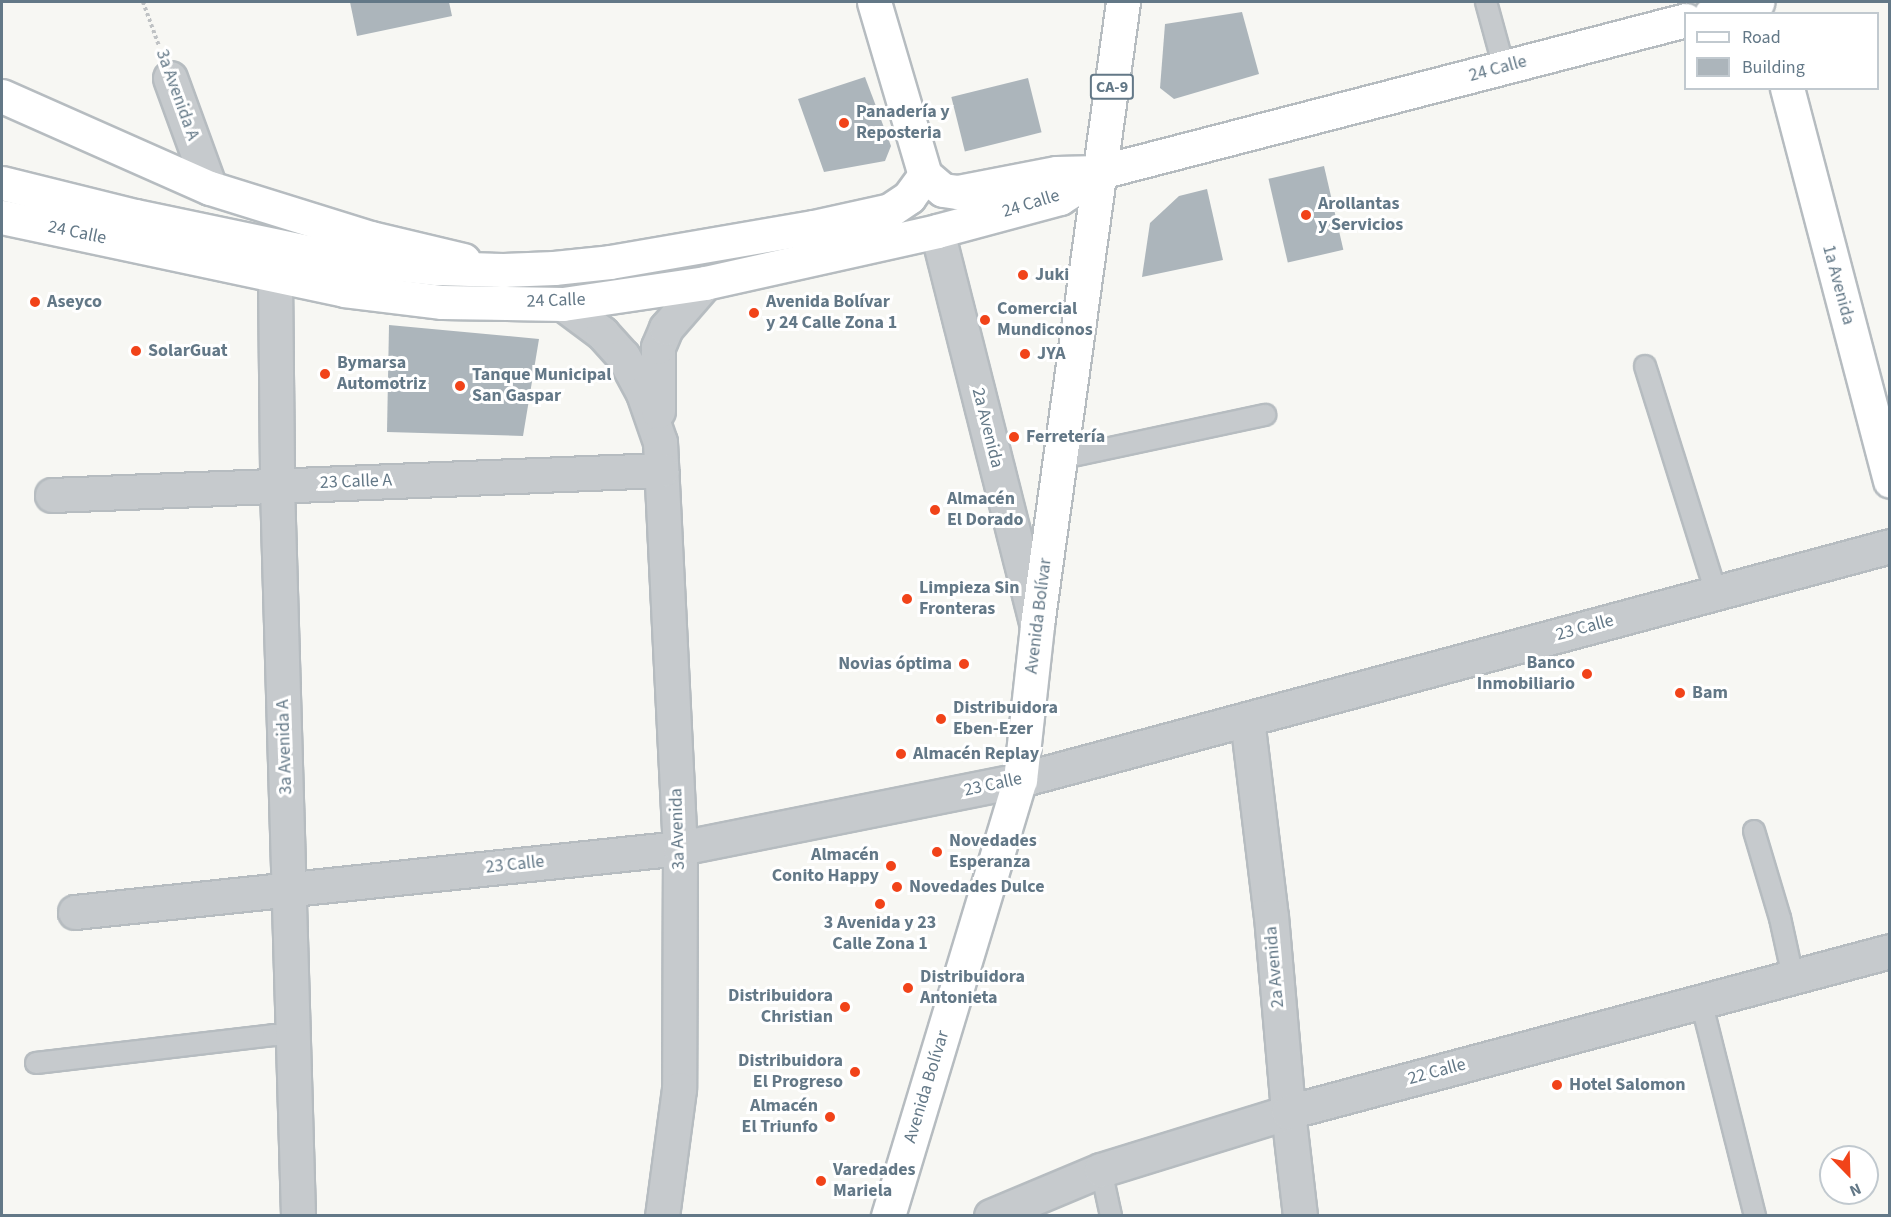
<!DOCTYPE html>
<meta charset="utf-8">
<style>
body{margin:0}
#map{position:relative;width:1891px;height:1217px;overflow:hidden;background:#f7f7f3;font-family:"Source Sans 3",sans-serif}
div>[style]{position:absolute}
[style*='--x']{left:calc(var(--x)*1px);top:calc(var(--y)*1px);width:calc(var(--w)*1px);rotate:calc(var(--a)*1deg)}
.building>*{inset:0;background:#acb5bb;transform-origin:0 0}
.path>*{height:4px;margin-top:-2px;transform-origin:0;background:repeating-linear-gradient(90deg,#bfc2c4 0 3px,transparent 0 6px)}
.roads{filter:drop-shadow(2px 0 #b6bcc0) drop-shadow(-2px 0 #b6bcc0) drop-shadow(0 2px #b6bcc0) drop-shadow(0 -2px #b6bcc0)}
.lane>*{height:20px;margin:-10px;padding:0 10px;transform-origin:10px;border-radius:10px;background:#c6cacd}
.street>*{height:33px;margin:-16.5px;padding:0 16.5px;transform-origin:16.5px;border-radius:16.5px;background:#c6cacd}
.secondary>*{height:33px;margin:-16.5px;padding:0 16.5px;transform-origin:16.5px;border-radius:16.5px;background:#fff}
.primary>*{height:33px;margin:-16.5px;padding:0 16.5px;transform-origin:16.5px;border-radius:16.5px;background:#fff}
.dots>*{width:16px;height:16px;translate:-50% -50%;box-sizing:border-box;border:3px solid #fff;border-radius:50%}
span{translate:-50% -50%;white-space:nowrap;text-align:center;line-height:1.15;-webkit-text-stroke:6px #fff;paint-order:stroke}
.shield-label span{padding:2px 4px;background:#fff;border:2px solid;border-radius:4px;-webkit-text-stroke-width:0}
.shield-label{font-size:16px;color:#637887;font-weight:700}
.street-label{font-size:18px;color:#637887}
.poi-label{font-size:18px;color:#637887;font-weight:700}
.left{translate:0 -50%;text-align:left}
.right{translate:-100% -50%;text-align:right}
.frame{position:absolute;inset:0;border:3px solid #637887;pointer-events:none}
.legend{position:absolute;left:1684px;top:12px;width:195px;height:78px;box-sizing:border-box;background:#fff;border:2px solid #c1c9cf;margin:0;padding:8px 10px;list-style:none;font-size:18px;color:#637887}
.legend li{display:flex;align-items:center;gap:12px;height:30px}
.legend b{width:30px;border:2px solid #c1c9cf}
.north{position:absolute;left:1819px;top:1145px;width:60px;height:60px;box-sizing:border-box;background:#fff;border:2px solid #c1c9cf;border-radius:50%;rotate:157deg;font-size:16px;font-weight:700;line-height:24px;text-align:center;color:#637887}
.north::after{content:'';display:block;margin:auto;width:21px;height:27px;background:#f14319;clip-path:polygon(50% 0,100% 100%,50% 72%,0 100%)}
</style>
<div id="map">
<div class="building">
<div style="clip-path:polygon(350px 2px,449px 2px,452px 16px,357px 36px)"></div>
<div style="clip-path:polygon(1242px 12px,1259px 74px,1174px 99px,1160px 88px,1165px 24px)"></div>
<div style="clip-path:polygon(865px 77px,891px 146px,885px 161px,824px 172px,798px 99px)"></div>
<div style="left:1028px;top:78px;width:56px;height:79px;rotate:76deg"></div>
<div style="left:1324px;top:166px;width:86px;height:57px;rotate:77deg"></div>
<div style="clip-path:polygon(1207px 189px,1223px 260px,1142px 277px,1150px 223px,1179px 196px)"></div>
<div style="clip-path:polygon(389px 325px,539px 339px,523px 436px,387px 432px)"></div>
</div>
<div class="path">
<div style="--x:143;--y:2;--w:47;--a:70"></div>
</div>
<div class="roads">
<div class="lane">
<div style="--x:1486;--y:2;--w:68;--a:74.7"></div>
<div style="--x:1645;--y:366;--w:238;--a:72.6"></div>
<div style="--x:1059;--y:459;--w:211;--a:-12.1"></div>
<div style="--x:1754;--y:831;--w:91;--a:73.4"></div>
<div style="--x:1780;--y:918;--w:60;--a:77.6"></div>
<div style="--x:1701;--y:1001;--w:222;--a:75.9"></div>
<div style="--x:36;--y:1063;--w:239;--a:-6.7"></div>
<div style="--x:273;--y:1035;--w:20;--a:3"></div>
<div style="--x:1101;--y:1170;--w:47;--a:77.7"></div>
</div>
<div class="street">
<div style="--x:170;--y:78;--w:117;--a:70"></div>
<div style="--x:937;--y:231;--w:406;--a:75.8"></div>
<div style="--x:275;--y:278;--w:208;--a:89.4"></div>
<div style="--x:277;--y:486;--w:730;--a:88.35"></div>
<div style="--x:563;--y:304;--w:49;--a:36.6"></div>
<div style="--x:602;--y:333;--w:31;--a:48"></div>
<div style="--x:623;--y:356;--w:42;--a:61.6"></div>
<div style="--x:643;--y:393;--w:52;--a:70.9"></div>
<div style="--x:660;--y:442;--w:406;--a:87.2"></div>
<div style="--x:680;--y:848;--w:241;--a:90.2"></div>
<div style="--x:679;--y:1089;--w:128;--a:97.6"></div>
<div style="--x:658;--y:411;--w:64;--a:-90"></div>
<div style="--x:658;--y:347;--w:21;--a:-67"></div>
<div style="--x:666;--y:328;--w:60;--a:-49.1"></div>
<div style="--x:52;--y:495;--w:610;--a:-2.35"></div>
<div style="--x:1247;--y:719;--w:198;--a:83.1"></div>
<div style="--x:1271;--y:916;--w:197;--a:85"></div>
<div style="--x:1288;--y:1112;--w:105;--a:83.4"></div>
<div style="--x:75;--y:912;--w:608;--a:-6.04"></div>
<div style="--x:680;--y:848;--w:347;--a:-11.3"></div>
<div style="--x:1020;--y:780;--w:901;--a:-15.05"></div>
<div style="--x:991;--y:1216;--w:119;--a:-22.7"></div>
<div style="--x:1101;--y:1170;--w:196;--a:-17.2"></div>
<div style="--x:1288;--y:1112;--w:623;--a:-14.97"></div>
</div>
<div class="secondary">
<div style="--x:1711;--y:14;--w:48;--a:-14.6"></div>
<div style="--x:1787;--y:88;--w:406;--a:75.3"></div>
<div style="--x:2;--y:96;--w:227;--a:23.9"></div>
<div style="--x:210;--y:188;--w:169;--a:17.3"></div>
<div style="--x:371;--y:238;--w:95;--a:13.4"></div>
<div style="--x:1100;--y:172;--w:605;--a:-14.54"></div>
</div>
<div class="primary">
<div style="--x:874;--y:2;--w:180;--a:73.6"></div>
<div style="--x:925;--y:175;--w:23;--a:40"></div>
<div style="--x:943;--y:190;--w:15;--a:8"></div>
<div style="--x:958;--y:192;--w:100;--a:-11"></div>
<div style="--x:1056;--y:173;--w:44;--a:-1.3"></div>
<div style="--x:2;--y:183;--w:137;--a:13.9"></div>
<div style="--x:135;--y:216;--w:200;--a:11.8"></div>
<div style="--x:331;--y:257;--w:106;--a:6"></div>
<div style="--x:436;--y:268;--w:67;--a:1.7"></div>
<div style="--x:503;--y:270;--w:51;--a:-2.2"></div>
<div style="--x:554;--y:268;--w:56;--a:-6.1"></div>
<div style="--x:610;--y:262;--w:206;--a:-9.8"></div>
<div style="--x:813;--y:227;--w:79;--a:-12.4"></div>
<div style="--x:890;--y:210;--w:23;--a:-34"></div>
<div style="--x:909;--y:197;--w:27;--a:-54"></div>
<div style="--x:2;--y:217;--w:350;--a:12"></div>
<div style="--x:344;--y:290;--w:99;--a:7"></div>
<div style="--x:442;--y:302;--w:121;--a:0.9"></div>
<div style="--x:563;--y:304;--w:144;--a:-8.4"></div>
<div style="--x:705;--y:283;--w:238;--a:-12.6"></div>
<div style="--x:937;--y:231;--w:127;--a:-15"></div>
<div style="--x:1060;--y:198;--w:48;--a:-33"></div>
<div style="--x:888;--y:1216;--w:456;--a:-73.2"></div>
<div style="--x:1020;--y:780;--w:156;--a:-83.7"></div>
<div style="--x:1037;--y:625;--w:629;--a:-82.14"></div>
</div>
</div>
<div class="dots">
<div style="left:844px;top:123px;background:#f14319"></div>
<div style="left:1306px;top:215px;background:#f14319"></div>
<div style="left:1023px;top:275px;background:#f14319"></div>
<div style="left:35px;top:302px;background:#f14319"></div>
<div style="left:754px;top:313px;background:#f14319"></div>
<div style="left:985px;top:320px;background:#f14319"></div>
<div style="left:136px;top:351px;background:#f14319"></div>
<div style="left:1025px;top:354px;background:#f14319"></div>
<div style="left:325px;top:374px;background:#f14319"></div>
<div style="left:460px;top:386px;background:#f14319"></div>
<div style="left:1014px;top:437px;background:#f14319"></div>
<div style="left:935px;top:510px;background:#f14319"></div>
<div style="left:907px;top:599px;background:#f14319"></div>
<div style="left:964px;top:664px;background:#f14319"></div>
<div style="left:1587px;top:674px;background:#f14319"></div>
<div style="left:1680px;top:693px;background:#f14319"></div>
<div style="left:941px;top:719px;background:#f14319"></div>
<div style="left:901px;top:754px;background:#f14319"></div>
<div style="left:937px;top:852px;background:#f14319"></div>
<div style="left:891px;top:866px;background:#f14319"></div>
<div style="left:897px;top:887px;background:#f14319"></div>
<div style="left:880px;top:904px;background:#f14319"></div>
<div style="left:908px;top:988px;background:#f14319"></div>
<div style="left:845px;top:1007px;background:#f14319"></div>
<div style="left:855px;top:1072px;background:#f14319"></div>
<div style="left:1557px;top:1085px;background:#f14319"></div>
<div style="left:830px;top:1117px;background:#f14319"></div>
<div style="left:821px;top:1181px;background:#f14319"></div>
</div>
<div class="shield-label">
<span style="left:1112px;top:87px">CA-9</span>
</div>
<div class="street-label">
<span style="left:1498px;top:69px;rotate:-15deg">24 Calle</span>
<span style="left:177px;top:95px;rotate:70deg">3a Avenida A</span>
<span style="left:1031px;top:204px;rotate:-17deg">24 Calle</span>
<span style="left:77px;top:233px;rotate:12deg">24 Calle</span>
<span style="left:1838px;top:285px;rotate:75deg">1a Avenida</span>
<span style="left:556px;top:301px;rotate:-2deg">24 Calle</span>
<span style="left:987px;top:428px;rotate:76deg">2a Avenida</span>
<span style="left:356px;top:482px;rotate:-2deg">23 Calle A</span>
<span style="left:1039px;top:616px;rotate:-83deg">Avenida Bolívar</span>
<span style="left:1585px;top:628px;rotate:-15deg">23 Calle</span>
<span style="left:285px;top:747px;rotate:-92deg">3a Avenida A</span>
<span style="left:993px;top:785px;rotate:-12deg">23 Calle</span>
<span style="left:678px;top:829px;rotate:-92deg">3a Avenida</span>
<span style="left:515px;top:865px;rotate:-6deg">23 Calle</span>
<span style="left:1275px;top:967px;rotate:-95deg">2a Avenida</span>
<span style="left:1437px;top:1072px;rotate:-15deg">22 Calle</span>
<span style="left:927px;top:1087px;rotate:-73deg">Avenida Bolívar</span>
</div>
<div class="poi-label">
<span class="left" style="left:856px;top:123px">Panadería y<br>Reposteria</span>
<span class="left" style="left:1318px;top:215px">Arollantas<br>y Servicios</span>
<span class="left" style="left:1035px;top:275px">Juki</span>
<span class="left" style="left:47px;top:302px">Aseyco</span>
<span class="left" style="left:766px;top:313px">Avenida Bolívar<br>y 24 Calle Zona 1</span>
<span class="left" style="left:997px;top:320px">Comercial<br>Mundiconos</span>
<span class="left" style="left:148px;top:351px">SolarGuat</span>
<span class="left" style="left:1037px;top:354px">JYA</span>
<span class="left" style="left:337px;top:374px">Bymarsa<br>Automotriz</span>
<span class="left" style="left:472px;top:386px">Tanque Municipal<br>San Gaspar</span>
<span class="left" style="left:1026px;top:437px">Ferretería</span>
<span class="left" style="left:947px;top:510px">Almacén<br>El Dorado</span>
<span class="left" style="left:919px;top:599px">Limpieza Sin<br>Fronteras</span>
<span class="right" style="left:952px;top:664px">Novias óptima</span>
<span class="right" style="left:1575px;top:674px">Banco<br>Inmobiliario</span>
<span class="left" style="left:1692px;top:693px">Bam</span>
<span class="left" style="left:953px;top:719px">Distribuidora<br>Eben-Ezer</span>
<span class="left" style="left:913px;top:754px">Almacén Replay</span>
<span class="left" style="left:949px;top:852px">Novedades<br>Esperanza</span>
<span class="right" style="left:879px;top:866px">Almacén<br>Conito Happy</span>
<span class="left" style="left:909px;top:887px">Novedades Dulce</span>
<span style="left:880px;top:934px">3 Avenida y 23<br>Calle Zona 1</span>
<span class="left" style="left:920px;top:988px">Distribuidora<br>Antonieta</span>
<span class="right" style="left:833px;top:1007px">Distribuidora<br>Christian</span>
<span class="right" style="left:843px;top:1072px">Distribuidora<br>El Progreso</span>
<span class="left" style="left:1569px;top:1085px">Hotel Salomon</span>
<span class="right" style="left:818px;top:1117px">Almacén<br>El Triunfo</span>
<span class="left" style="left:833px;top:1181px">Varedades<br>Mariela</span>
</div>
<div class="frame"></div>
<ul class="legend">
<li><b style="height:8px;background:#fff"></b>Road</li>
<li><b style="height:16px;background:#acb5bb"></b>Building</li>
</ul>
<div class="north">N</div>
</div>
